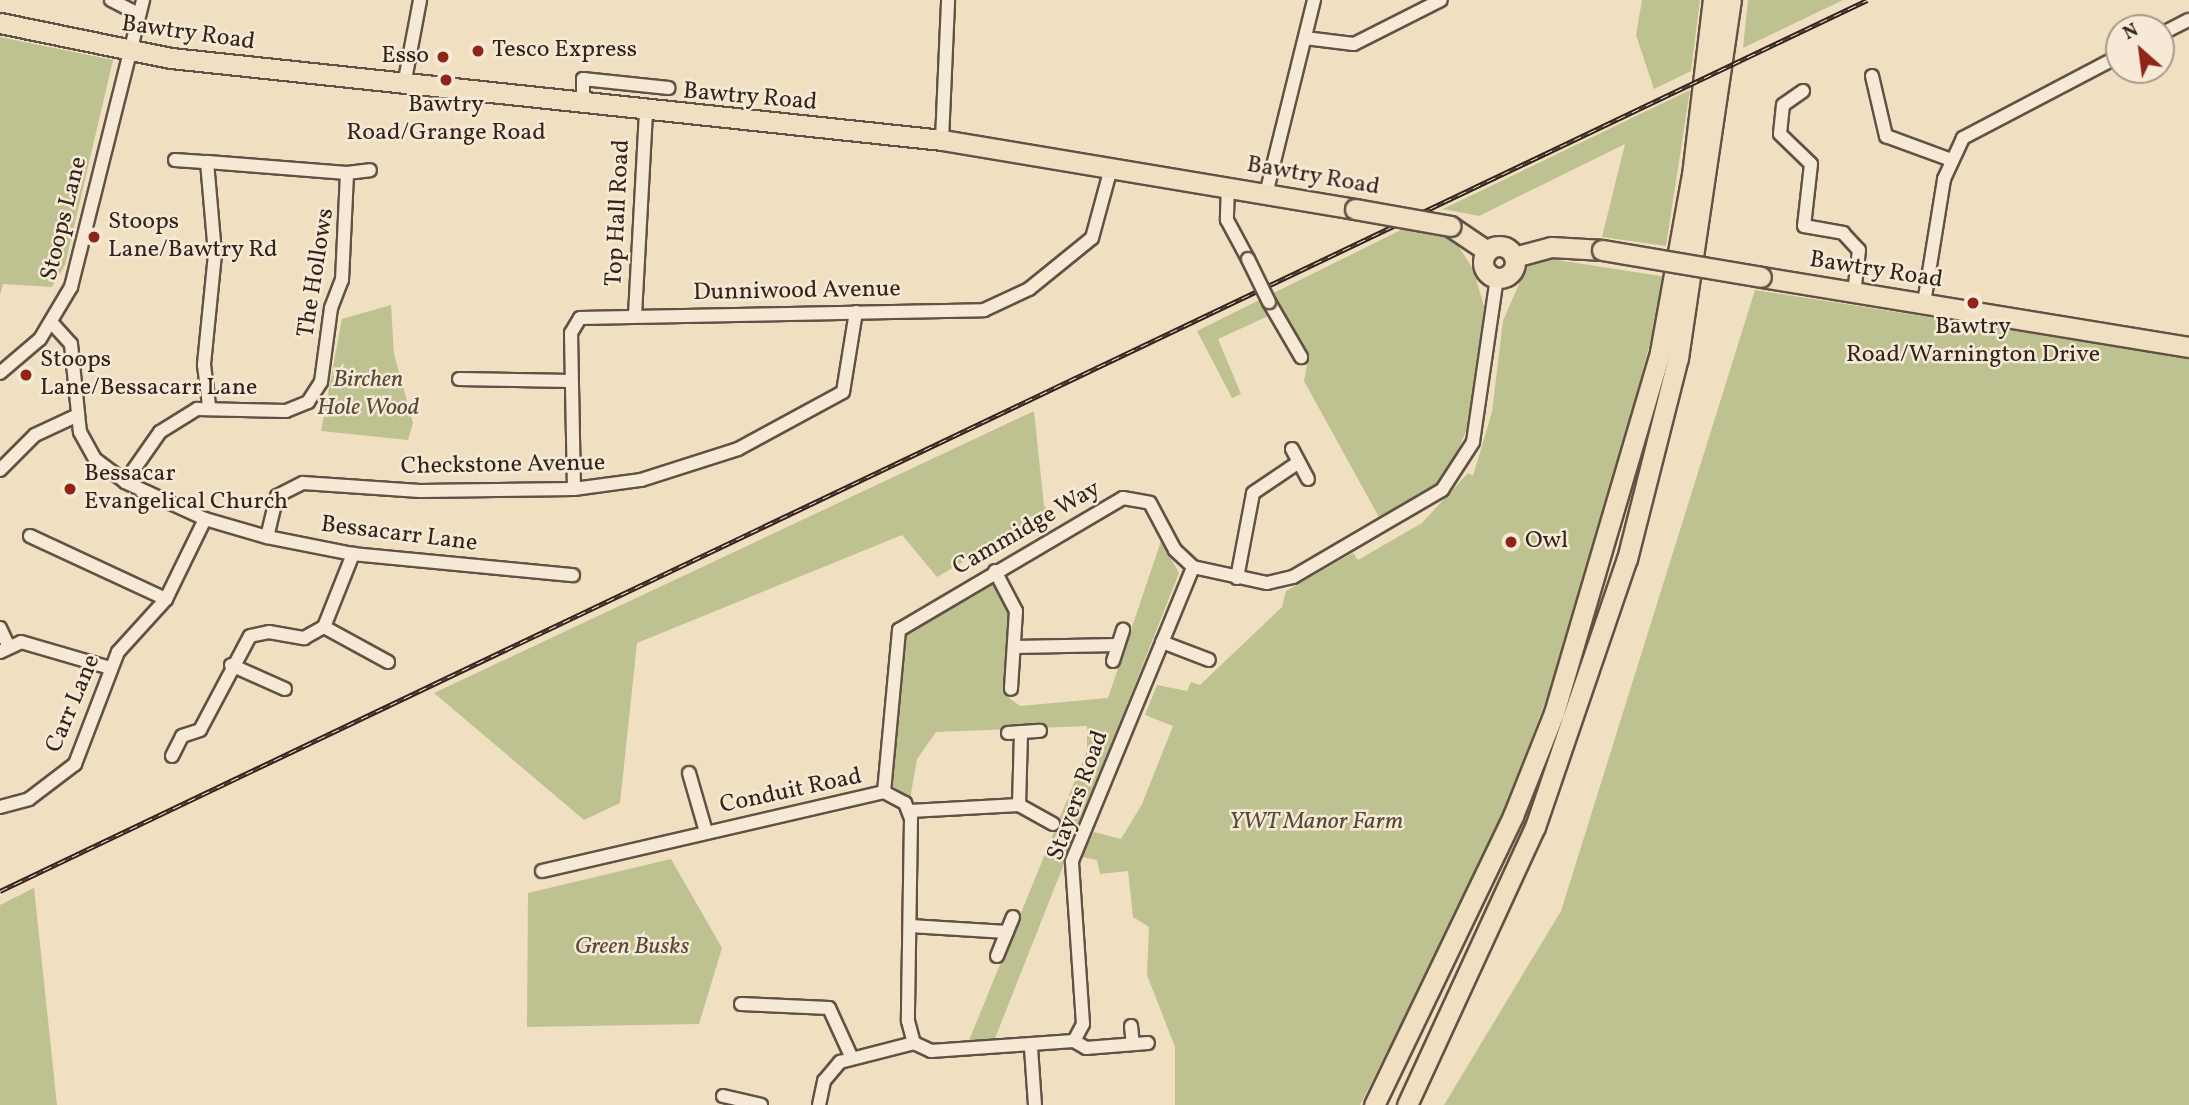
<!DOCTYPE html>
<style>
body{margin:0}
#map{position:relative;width:2189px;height:1105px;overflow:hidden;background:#f1dfc2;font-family:Vollkorn,serif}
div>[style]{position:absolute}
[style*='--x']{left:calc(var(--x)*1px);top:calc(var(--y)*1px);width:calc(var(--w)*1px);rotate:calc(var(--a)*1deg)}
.green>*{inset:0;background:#bec190}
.roads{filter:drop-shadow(2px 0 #625245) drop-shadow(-2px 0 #625245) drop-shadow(0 2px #625245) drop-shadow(0 -2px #625245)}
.minor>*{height:12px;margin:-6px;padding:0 6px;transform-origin:6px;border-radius:6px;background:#f6ead7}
.highway>*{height:19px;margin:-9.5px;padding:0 9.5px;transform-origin:9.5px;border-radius:9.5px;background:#f1dfc2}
.highway>.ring{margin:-9.5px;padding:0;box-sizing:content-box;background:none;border:19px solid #f1dfc2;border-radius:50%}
.rail>*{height:5px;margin-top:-2.5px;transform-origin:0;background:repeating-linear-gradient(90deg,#f6ead7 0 8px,#33231b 0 16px);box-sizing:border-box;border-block:2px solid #33231b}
.bridges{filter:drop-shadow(2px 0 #625245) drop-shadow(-2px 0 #625245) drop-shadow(0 2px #625245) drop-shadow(0 -2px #625245)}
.minor-bridge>*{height:12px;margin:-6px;padding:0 6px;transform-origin:6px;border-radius:6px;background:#f6ead7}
.highway-bridge>*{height:19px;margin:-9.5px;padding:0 9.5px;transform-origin:9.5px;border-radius:9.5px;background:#f1dfc2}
.dots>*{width:19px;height:19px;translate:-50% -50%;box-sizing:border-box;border:4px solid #f6ead7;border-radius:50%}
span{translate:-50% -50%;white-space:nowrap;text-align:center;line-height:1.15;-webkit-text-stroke:5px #f6ead7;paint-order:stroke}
.street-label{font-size:24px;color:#33231b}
.poi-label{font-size:24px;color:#33231b}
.left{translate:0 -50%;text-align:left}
.right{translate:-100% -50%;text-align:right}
.park-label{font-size:24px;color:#564a38;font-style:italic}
.north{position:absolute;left:2105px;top:14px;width:70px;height:70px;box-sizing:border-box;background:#f6ead7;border:2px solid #a89a8c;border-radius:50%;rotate:332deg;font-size:19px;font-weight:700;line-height:28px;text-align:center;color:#33231b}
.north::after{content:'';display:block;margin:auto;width:24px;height:32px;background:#8f2418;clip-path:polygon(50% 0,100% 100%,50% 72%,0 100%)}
</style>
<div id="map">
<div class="green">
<div style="clip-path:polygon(1642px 0,1700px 0,1691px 71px,1654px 89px,1636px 35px)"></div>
<div style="clip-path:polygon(1748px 0,1843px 0,1743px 48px)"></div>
<div style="clip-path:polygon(0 37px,113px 60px,65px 265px,52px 287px,3px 284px,0 295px)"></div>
<div style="clip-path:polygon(1690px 90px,1666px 246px,1602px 237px,1625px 144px,1479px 216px,1443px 209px)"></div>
<div style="clip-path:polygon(1407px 227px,1429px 227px,1454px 239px,1473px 269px,1484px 306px,1480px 397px,1447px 477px,1421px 504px,1380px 519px,1304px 381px,1307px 365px,1281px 310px,1218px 339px,1241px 394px,1232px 398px,1197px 331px)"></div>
<div style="clip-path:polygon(1531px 256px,1667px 277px,1582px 606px,1485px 859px,1360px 1105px,1175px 1105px,1175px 1047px,1147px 975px,1149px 927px,1133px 917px,1128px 871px,1100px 874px,1097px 860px,1082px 857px,1094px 832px,1121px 839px,1142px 804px,1173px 726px,1145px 715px,1157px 685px,1187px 691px,1191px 682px,1200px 685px,1282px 607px,1286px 591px,1353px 553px,1358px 560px,1422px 523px,1468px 473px,1473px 476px,1492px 412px,1503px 321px)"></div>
<div style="clip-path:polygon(1755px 290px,2189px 358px,2189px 1105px,1444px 1105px,1561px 911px)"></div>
<div style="clip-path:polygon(391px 305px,394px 354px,413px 423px,408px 440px,321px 431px,342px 319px)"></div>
<div style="clip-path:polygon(1034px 411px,1044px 506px,1050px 511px,937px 577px,902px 535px,637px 643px,620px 803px,584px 820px,434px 693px)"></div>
<div style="clip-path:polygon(1161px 541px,1179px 573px,994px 1041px,968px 1043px,1087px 751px,1087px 726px,936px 732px,917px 759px,910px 799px,893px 786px,900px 643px,909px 629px,994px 582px,1008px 610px,1003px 693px,1020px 706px,1108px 698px)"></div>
<div style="clip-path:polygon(671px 859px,722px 948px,699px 1024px,527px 1027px,528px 893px)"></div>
<div style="clip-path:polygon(34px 888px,57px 1105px,0 1105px,0 905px)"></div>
</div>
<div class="roads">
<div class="minor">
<div style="--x:111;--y:0;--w:31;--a:27"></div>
<div style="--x:2161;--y:34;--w:31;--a:-27"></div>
<div style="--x:1305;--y:38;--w:49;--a:7"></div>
<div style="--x:1354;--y:44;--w:97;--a:-26.8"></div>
<div style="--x:1872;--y:76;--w:62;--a:76.9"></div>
<div style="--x:1886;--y:136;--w:67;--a:20.1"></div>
<div style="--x:404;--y:85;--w:86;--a:-79.3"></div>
<div style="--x:1803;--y:91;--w:24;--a:145"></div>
<div style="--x:1783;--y:105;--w:29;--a:96"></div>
<div style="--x:1780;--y:134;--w:43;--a:44.1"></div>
<div style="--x:1811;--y:164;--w:62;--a:96.4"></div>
<div style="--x:1804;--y:226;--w:40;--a:10"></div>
<div style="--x:1843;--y:233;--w:23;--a:47"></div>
<div style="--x:1859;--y:250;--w:44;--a:96.5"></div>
<div style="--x:583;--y:106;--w:27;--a:-90"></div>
<div style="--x:583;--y:79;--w:86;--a:6"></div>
<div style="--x:942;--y:140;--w:140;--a:-87.5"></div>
<div style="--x:175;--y:160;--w:32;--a:4"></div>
<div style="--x:347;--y:173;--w:23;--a:-7"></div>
<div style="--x:1228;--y:186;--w:34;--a:92"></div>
<div style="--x:1227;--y:220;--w:44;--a:61.7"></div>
<div style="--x:1266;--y:194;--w:200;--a:-76.1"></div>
<div style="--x:1269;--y:302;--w:64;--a:59.8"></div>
<div style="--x:1924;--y:303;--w:126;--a:-80.8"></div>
<div style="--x:1944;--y:179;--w:45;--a:-65.1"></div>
<div style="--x:1963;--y:138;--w:176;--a:-27.7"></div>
<div style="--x:635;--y:315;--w:202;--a:-86.9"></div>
<div style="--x:52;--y:323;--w:28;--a:48"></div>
<div style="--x:71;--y:344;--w:88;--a:84.2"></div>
<div style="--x:80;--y:432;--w:31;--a:61"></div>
<div style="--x:95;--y:459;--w:38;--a:37"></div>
<div style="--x:125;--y:482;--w:88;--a:24.8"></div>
<div style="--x:205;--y:519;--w:65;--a:16.2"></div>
<div style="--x:267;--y:537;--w:88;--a:11.2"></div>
<div style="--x:353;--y:554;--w:221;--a:5.5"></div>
<div style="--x:0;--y:373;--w:52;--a:-40.4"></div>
<div style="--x:40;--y:339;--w:61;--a:-59.2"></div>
<div style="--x:71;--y:287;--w:296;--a:-75.9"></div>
<div style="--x:459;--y:379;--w:112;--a:1"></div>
<div style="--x:1292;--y:449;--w:34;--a:62"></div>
<div style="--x:0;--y:470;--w:49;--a:-45"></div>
<div style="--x:35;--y:435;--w:45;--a:-24.9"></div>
<div style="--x:125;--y:482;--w:61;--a:-55"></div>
<div style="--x:160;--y:432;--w:44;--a:-31.9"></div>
<div style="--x:197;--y:409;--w:89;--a:1.3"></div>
<div style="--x:286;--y:411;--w:24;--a:-22"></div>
<div style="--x:308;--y:402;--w:24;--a:-57"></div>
<div style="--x:321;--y:382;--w:75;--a:-82.3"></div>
<div style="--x:331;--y:308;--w:30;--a:-69"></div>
<div style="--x:342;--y:280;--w:107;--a:-87.3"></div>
<div style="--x:347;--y:173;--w:140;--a:-175.5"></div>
<div style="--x:207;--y:162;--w:92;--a:85"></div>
<div style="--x:215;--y:254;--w:112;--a:95.7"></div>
<div style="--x:204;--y:365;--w:40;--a:82.9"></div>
<div style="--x:574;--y:489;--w:156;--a:-91.1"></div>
<div style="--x:571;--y:333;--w:17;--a:-59"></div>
<div style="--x:580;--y:318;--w:404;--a:-1.1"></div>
<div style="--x:984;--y:310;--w:50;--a:-25"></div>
<div style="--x:1029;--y:289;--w:81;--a:-39"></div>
<div style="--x:1092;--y:238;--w:73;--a:-74.8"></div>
<div style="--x:30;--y:536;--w:150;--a:24.9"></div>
<div style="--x:267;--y:537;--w:42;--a:-76.3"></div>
<div style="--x:277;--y:496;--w:29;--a:-27"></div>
<div style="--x:303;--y:483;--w:117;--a:3.9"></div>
<div style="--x:420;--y:491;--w:154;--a:-0.7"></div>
<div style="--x:574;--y:489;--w:68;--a:-7.7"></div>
<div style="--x:641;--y:480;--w:102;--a:-17.7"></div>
<div style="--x:738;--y:449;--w:119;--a:-28.5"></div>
<div style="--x:843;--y:392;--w:81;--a:-80.8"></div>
<div style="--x:995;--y:571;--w:45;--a:62.3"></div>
<div style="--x:1016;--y:611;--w:78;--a:93.7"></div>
<div style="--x:1237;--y:578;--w:86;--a:-79.3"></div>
<div style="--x:1253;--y:493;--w:55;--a:-34"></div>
<div style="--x:324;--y:627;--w:73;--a:28.7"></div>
<div style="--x:0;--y:628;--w:19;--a:65"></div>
<div style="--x:1162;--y:642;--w:50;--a:21"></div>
<div style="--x:1014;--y:647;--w:104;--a:-1.1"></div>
<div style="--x:0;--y:652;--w:23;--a:-25"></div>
<div style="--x:21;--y:642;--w:93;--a:16.3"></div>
<div style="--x:1113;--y:661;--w:33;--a:-72"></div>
<div style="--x:231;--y:665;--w:59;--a:24"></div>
<div style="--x:1008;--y:733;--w:32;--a:-4"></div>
<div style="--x:172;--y:756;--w:22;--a:-63"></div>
<div style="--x:182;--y:736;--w:19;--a:-18"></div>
<div style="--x:200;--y:730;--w:106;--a:-62"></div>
<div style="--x:250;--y:636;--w:19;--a:-12"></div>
<div style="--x:269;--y:632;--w:36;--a:10"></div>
<div style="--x:304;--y:638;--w:23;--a:-29"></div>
<div style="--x:324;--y:627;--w:79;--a:-68.3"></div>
<div style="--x:689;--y:773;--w:61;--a:73.9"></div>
<div style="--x:884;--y:792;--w:163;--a:-84.7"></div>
<div style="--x:899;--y:630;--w:260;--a:-30.5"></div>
<div style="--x:1123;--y:498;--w:27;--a:10"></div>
<div style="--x:1150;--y:503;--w:53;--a:62"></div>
<div style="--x:1175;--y:550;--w:25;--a:43"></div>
<div style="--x:1193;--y:567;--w:76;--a:12.2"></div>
<div style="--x:1267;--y:583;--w:27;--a:-13"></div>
<div style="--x:1293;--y:577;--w:173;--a:-30.3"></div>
<div style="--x:1442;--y:490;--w:57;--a:-57.1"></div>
<div style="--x:1473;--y:442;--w:166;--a:-81.7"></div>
<div style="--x:884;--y:792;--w:24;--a:28"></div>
<div style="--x:905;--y:803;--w:17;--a:69"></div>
<div style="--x:911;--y:819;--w:202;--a:90.9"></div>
<div style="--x:908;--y:1021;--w:23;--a:75"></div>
<div style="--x:914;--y:1043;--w:19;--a:25"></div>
<div style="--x:931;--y:1051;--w:143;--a:-4"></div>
<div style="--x:1074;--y:1041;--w:19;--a:-62"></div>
<div style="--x:1083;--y:1024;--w:163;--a:-93.9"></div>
<div style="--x:1072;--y:861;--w:318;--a:-67.6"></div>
<div style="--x:1019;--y:805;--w:39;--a:29"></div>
<div style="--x:0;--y:807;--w:30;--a:-15"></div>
<div style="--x:29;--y:799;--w:58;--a:-37.3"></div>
<div style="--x:75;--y:764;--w:120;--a:-69"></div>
<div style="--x:118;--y:652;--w:72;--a:-47.8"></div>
<div style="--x:166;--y:599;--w:89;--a:-64"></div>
<div style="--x:910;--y:811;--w:109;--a:-3.2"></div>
<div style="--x:1019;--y:805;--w:73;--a:-88.4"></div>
<div style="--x:542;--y:871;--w:351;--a:-13"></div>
<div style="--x:910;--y:926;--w:97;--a:3.5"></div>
<div style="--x:997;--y:956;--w:42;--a:-67.7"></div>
<div style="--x:741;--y:1004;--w:88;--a:2.6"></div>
<div style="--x:829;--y:1008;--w:53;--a:65.4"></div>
<div style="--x:1131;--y:1026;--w:18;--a:84"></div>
<div style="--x:1074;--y:1041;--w:14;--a:30"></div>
<div style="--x:1086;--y:1048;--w:62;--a:-4.6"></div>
<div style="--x:1031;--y:1048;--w:57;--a:86"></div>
<div style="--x:723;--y:1096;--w:39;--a:13"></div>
<div style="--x:819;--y:1105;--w:25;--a:-78"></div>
<div style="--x:824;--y:1081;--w:25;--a:-50"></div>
<div style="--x:840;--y:1062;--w:76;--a:-14.4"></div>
</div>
<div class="highway">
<div style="--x:0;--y:23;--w:175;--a:11.6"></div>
<div style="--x:171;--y:58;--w:775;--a:6.07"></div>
<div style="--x:942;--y:140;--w:419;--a:9.5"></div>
<div style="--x:1450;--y:226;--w:45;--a:34"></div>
<div class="ring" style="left:1483px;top:246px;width:13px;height:13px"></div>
<div style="--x:1514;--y:257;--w:39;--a:-15"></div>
<div style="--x:1552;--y:247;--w:50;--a:3.4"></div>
<div style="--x:1761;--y:277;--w:434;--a:9.3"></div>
<div style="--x:1374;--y:1105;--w:321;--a:-64.3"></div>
<div style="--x:1513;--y:816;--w:111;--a:-68.3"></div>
<div style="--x:1554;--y:713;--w:376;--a:-73.6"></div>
<div style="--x:1660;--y:352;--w:180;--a:-79.8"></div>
<div style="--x:1692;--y:175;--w:176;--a:-83.2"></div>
<div style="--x:1407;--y:1105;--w:306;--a:-65.3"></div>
<div style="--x:1535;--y:827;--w:283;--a:-71.1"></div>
<div style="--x:1627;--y:559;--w:207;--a:-75.8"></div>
<div style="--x:1678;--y:358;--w:362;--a:-81.6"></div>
</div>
</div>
<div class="rail">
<div style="--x:0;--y:891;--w:2069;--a:-25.51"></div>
</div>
<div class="bridges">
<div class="minor-bridge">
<div style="--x:1248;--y:259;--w:48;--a:64"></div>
</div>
<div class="highway-bridge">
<div style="--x:1355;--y:209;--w:97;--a:10.1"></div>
<div style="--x:1602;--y:250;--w:161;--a:9.6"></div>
</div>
</div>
<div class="dots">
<div style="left:478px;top:51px;background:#8f2418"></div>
<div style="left:443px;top:57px;background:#8f2418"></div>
<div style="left:446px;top:80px;background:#8f2418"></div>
<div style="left:94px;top:237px;background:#8f2418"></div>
<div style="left:1973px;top:303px;background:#8f2418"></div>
<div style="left:26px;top:375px;background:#8f2418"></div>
<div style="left:70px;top:489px;background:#8f2418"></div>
<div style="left:1511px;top:542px;background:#8f2418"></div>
</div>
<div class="street-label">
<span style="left:188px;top:34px;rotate:8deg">Bawtry Road</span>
<span style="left:750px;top:98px;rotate:5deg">Bawtry Road</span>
<span style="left:1313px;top:177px;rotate:10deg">Bawtry Road</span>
<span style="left:619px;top:213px;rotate:-87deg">Top Hall Road</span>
<span style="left:65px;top:219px;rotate:-76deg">Stoops Lane</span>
<span style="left:1876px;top:271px;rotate:9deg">Bawtry Road</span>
<span style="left:317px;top:273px;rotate:-81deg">The Hollows</span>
<span style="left:797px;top:292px;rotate:-1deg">Dunniwood Avenue</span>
<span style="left:503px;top:466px;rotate:-1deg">Checkstone Avenue</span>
<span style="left:1027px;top:529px;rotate:-30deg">Cammidge Way</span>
<span style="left:399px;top:535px;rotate:7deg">Bessacarr Lane</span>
<span style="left:74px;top:704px;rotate:-67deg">Carr Lane</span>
<span style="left:791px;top:792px;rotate:-12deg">Conduit Road</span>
<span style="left:1079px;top:796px;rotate:-70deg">Stayers Road</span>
</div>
<div class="poi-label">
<span class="left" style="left:492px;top:51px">Tesco Express</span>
<span class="right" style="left:429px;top:57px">Esso</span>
<span style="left:446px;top:120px">Bawtry<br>Road/Grange Road</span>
<span class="left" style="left:108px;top:237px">Stoops<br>Lane/Bawtry Rd</span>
<span style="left:1973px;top:342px">Bawtry<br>Road/Warnington Drive</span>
<span class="left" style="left:40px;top:375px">Stoops<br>Lane/Bessacarr Lane</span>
<span class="left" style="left:84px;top:489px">Bessacar<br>Evangelical Church</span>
<span class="left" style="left:1525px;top:542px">Owl</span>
</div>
<div class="park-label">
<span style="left:368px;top:395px">Birchen<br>Hole Wood</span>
<span style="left:1316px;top:823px">YWT Manor Farm</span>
<span style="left:632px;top:948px">Green Busks</span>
</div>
<div class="north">N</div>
</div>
